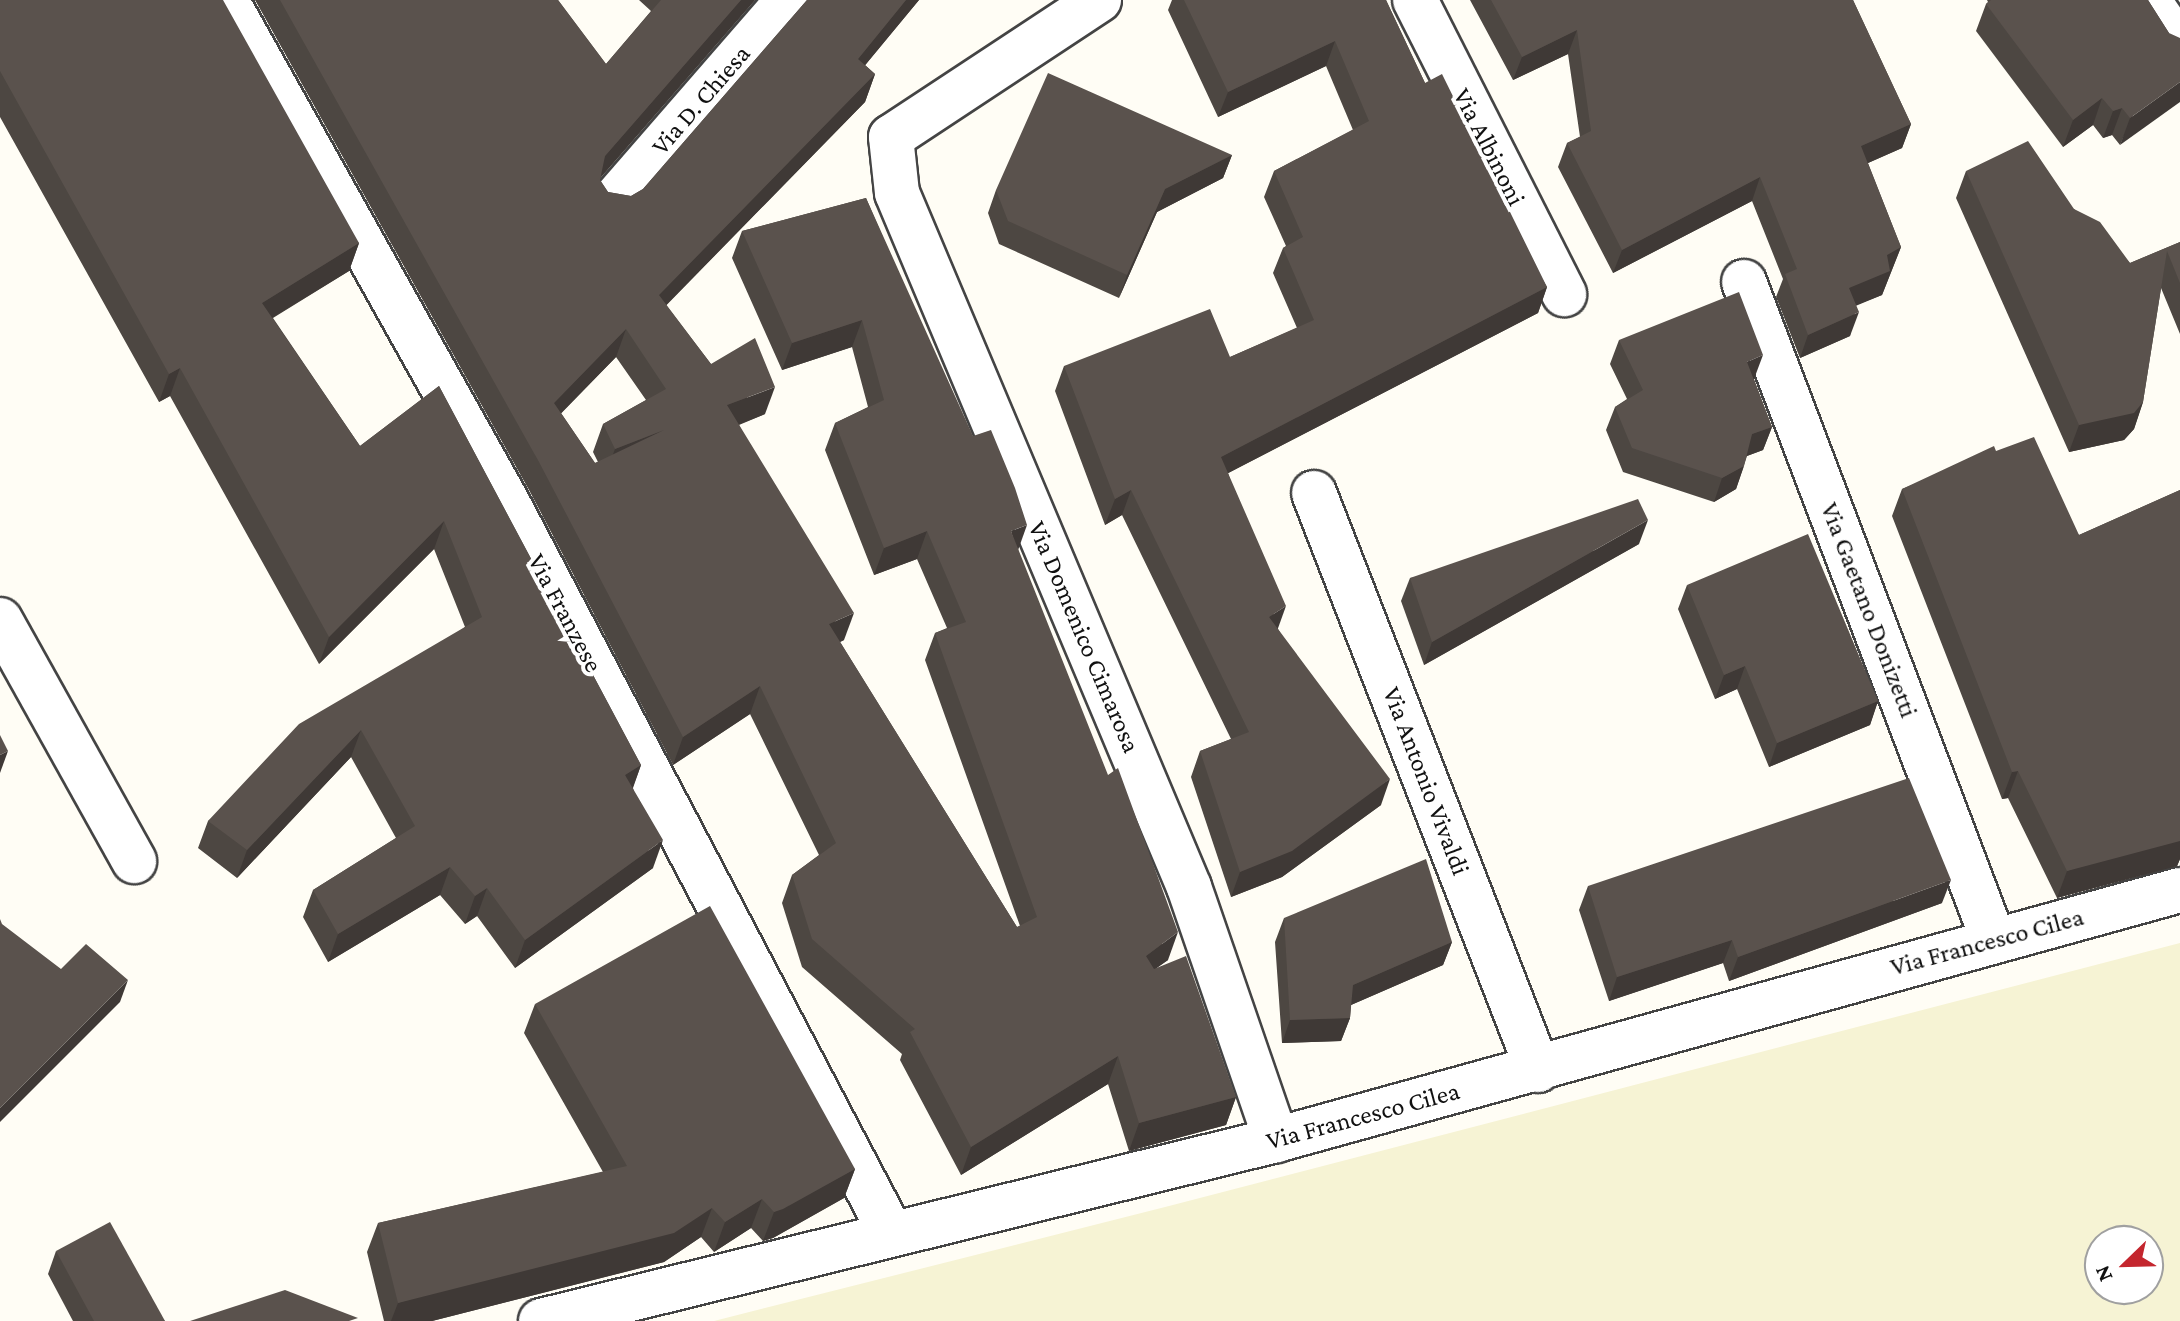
<!DOCTYPE html>
<style>
body{margin:0}
#map{position:relative;width:2180px;height:1321px;overflow:hidden;background:#fffdf5;font-family:"Crimson Pro",serif}
div>[style]{position:absolute}
[style*='--x']{left:calc(var(--x)*1px);top:calc(var(--y)*1px);width:calc(var(--w)*1px);rotate:calc(var(--a)*1deg)}
.farmland>*{inset:0;background:#f6f3d4}
.roads{filter:drop-shadow(2px 0 #444) drop-shadow(-2px 0 #444) drop-shadow(0 2px #444) drop-shadow(0 -2px #444)}
.minor>*{height:44px;margin:-22px;padding:0 22px;transform-origin:22px;border-radius:22px;background:#fff}
.wall>*{inset:0;background:#4d4742}
.shaded-wall>*{inset:0;background:#3f3936}
.building>*{inset:0;background:#5a524d}
span{translate:-50% -50%;white-space:nowrap;text-align:center;line-height:1.15;-webkit-text-stroke:8px #fff;paint-order:stroke}
.street-label{font-size:26px;color:#111}
.north{position:absolute;left:2084px;top:1225px;width:80px;height:80px;box-sizing:border-box;background:#fff;border:2px solid #a0a0a0;border-radius:50%;rotate:247deg;font-size:22px;font-weight:700;line-height:32px;text-align:center;color:#111}
.north::after{content:'';display:block;margin:auto;width:28px;height:36px;background:#c4262e;clip-path:polygon(50% 0,100% 100%,50% 72%,0 100%)}
</style>
<div id="map">
<div class="farmland">
<div style="clip-path:polygon(evenodd,2180px 943px,2180px 1321px,714px 1321px,1169px 1206px,2180px 943px,2100px 1241px,2148px 1241px,2148px 1289px,2100px 1289px,2100px 1241px)"></div>
</div>
<div class="roads">
<div class="minor">
<div style="--x:226;--y:0;--w:575;--a:60.76"></div>
<div style="--x:507;--y:502;--w:826;--a:62.29"></div>
<div style="--x:1099;--y:0;--w:249;--a:146.6"></div>
<div style="--x:891;--y:137;--w:56;--a:83.9"></div>
<div style="--x:897;--y:193;--w:753;--a:67.18"></div>
<div style="--x:1189;--y:887;--w:268;--a:71"></div>
<div style="--x:1415;--y:0;--w:330;--a:63.1"></div>
<div style="--x:2148;--y:0;--w:56;--a:55.2"></div>
<div style="--x:614;--y:200;--w:265;--a:-49"></div>
<div style="--x:1744;--y:282;--w:703;--a:69.24"></div>
<div style="--x:1314;--y:493;--w:619;--a:68.78"></div>
<div style="--x:0;--y:620;--w:276;--a:60.9"></div>
<div style="--x:541;--y:1321;--w:757;--a:-13.83"></div>
<div style="--x:1276;--y:1140;--w:938;--a:-15.46"></div>
</div>
</div>
<div class="wall">
<div style="clip-path:polygon(0 0,359px 243px,349px 271px,273px 318px,360px 446px,439px 386px,641px 765px,633px 788px,653px 868px,515px 968px,477px 916px,465px 924px,440px 895px,328px 962px,303px 917px,313px 890px,396px 838px,351px 757px,237px 878px,198px 848px,208px 821px,465px 627px,434px 549px,319px 664px,170px 396px,159px 402px,0 117px)"></div>
<div style="clip-path:polygon(evenodd,255px 0,558px 0,606px 64px,651px 11px,639px 0,755px 0,601px 177px,600px 180px,608px 192px,631px 196px,643px 189px,807px 0,919px 0,865px 65px,875px 74px,865px 102px,666px 305px,711px 364px,765px 414px,739px 425px,844px 640px,840px 642px,1017px 927px,1020px 926px,925px 660px,935px 633px,947px 628px,917px 559px,874px 575px,825px 450px,835px 423px,868px 407px,852px 347px,782px 370px,732px 258px,742px 231px,866px 198px,1018px 550px,1168px 960px,1156px 968px,1236px 1097px,1226px 1125px,1129px 1151px,1108px 1084px,961px 1175px,900px 1060px,902px 1054px,802px 967px,782px 903px,792px 875px,819px 855px,750px 714px,673px 765px,529px 490px,255px 0,616px 357px,646px 400px,603px 424px,593px 452px,598px 462px,595px 463px,561px 413px,616px 357px)"></div>
<div style="clip-path:polygon(1172px 0,1386px 0,1425px 83px,1547px 287px,1538px 313px,1228px 473px,1278px 629px,1381px 805px,1282px 877px,1231px 897px,1191px 777px,1200px 751px,1231px 739px,1122px 515px,1105px 525px,1055px 391px,1064px 366px,1230px 357px,1297px 328px,1273px 273px,1283px 248px,1286px 246px,1264px 197px,1274px 171px,1353px 130px,1326px 66px,1218px 117px,1168px 10px)"></div>
<div style="clip-path:polygon(1470px 0,1853px 0,1911px 124px,1902px 148px,1868px 163px,1901px 247px,1882px 295px,1856px 305px,1850px 336px,1800px 358px,1776px 297px,1783px 279px,1752px 201px,1613px 273px,1558px 167px,1567px 143px,1580px 137px,1568px 54px,1513px 80px)"></div>
<div style="clip-path:polygon(1987px 0,2148px 0,2169px 33px,2120px 145px,2112px 135px,2103px 138px,2093px 125px,2063px 147px,1976px 31px,1986px 4px,1988px 2px)"></div>
<div style="clip-path:polygon(1232px 155px,1223px 178px,1157px 212px,1119px 298px,999px 244px,988px 213px,996px 190px)"></div>
<div style="clip-path:polygon(1966px 171px,2074px 209px,2130px 263px,2180px 242px,2180px 334px,2161px 288px,2143px 402px,2134px 429px,2124px 440px,2069px 452px,1956px 198px)"></div>
<div style="clip-path:polygon(1619px 340px,1754px 379px,1772px 427px,1763px 450px,1747px 456px,1736px 489px,1714px 502px,1623px 472px,1606px 430px,1615px 407px,1627px 399px,1610px 364px)"></div>
<div style="clip-path:polygon(1996px 451px,2079px 535px,2180px 490px,2180px 859px,2177px 866px,2057px 898px,2008px 798px,2002px 799px,1892px 516px,1902px 489px)"></div>
<div style="clip-path:polygon(1639px 544px,1424px 665px,1401px 601px,1410px 578px)"></div>
<div style="clip-path:polygon(1687px 585px,1878px 701px,1870px 725px,1769px 767px,1737px 689px,1715px 699px,1678px 609px)"></div>
<div style="clip-path:polygon(1588px 886px,1942px 903px,1729px 981px,1723px 963px,1609px 1001px,1579px 910px)"></div>
<div style="clip-path:polygon(1284px 918px,1452px 942px,1443px 965px,1351px 1005px,1350px 1018px,1341px 1041px,1282px 1043px,1275px 942px)"></div>
<div style="clip-path:polygon(535px 1004px,855px 1169px,844px 1198px,773px 1238px,763px 1241px,751px 1228px,714px 1252px,701px 1237px,664px 1262px,432px 1321px,384px 1321px,367px 1252px,378px 1223px,603px 1172px,524px 1033px)"></div>
<div style="clip-path:polygon(56px 1251px,165px 1321px,73px 1321px,48px 1274px)"></div>
</div>
<div class="shaded-wall">
<div style="clip-path:polygon(741px 0,755px 0,595px 184px,605px 156px)"></div>
<div style="clip-path:polygon(906px 0,919px 0,848px 86px,858px 59px)"></div>
<div style="clip-path:polygon(1577px 30px,1568px 54px,1513px 80px,1522px 57px)"></div>
<div style="clip-path:polygon(1335px 41px,1326px 66px,1218px 117px,1228px 92px)"></div>
<div style="clip-path:polygon(875px 74px,865px 102px,649px 323px,659px 295px)"></div>
<div style="clip-path:polygon(2180px 82px,2180px 102px,2120px 145px,2130px 118px)"></div>
<div style="clip-path:polygon(2102px 98px,2093px 125px,2063px 147px,2073px 120px)"></div>
<div style="clip-path:polygon(2122px 108px,2112px 135px,2103px 138px,2113px 111px)"></div>
<div style="clip-path:polygon(1911px 124px,1902px 148px,1852px 170px,1861px 146px)"></div>
<div style="clip-path:polygon(1232px 155px,1223px 178px,1157px 212px,1119px 298px,1127px 275px,1165px 189px)"></div>
<div style="clip-path:polygon(1760px 177px,1752px 201px,1613px 273px,1622px 250px)"></div>
<div style="clip-path:polygon(359px 243px,349px 271px,252px 330px,262px 303px)"></div>
<div style="clip-path:polygon(1901px 247px,1882px 295px,1841px 312px,1849px 288px,1887px 255px)"></div>
<div style="clip-path:polygon(1547px 287px,1538px 313px,1211px 482px,1221px 457px)"></div>
<div style="clip-path:polygon(1859px 312px,1850px 336px,1800px 358px,1808px 335px)"></div>
<div style="clip-path:polygon(862px 320px,852px 347px,782px 370px,792px 343px)"></div>
<div style="clip-path:polygon(626px 329px,616px 357px,544px 431px,554px 403px)"></div>
<div style="clip-path:polygon(1763px 355px,1754px 379px,1738px 386px,1747px 362px)"></div>
<div style="clip-path:polygon(180px 368px,170px 396px,159px 402px,169px 374px)"></div>
<div style="clip-path:polygon(775px 387px,765px 414px,717px 433px,727px 405px)"></div>
<div style="clip-path:polygon(2143px 402px,2134px 429px,2124px 440px,2069px 452px,2079px 425px)"></div>
<div style="clip-path:polygon(1772px 427px,1763px 450px,1744px 457px,1752px 434px)"></div>
<div style="clip-path:polygon(664px 430px,605px 476px,615px 449px)"></div>
<div style="clip-path:polygon(1744px 466px,1736px 489px,1714px 502px,1722px 478px)"></div>
<div style="clip-path:polygon(1131px 490px,1122px 515px,1105px 525px,1115px 499px)"></div>
<div style="clip-path:polygon(1648px 520px,1639px 544px,1424px 665px,1432px 642px)"></div>
<div style="clip-path:polygon(444px 521px,434px 549px,319px 664px,329px 637px)"></div>
<div style="clip-path:polygon(1027px 525px,1017px 553px,1011px 531px)"></div>
<div style="clip-path:polygon(927px 531px,917px 559px,874px 575px,884px 548px)"></div>
<div style="clip-path:polygon(1286px 606px,1277px 631px,1269px 617px)"></div>
<div style="clip-path:polygon(854px 613px,844px 640px,819px 652px,829px 624px)"></div>
<div style="clip-path:polygon(1745px 666px,1737px 689px,1715px 699px,1724px 675px)"></div>
<div style="clip-path:polygon(760px 686px,750px 714px,673px 765px,683px 737px)"></div>
<div style="clip-path:polygon(1878px 701px,1870px 725px,1769px 767px,1777px 743px)"></div>
<div style="clip-path:polygon(361px 730px,351px 757px,237px 878px,247px 850px)"></div>
<div style="clip-path:polygon(8px 751px,0 773px,0 755px)"></div>
<div style="clip-path:polygon(641px 765px,631px 792px,625px 775px)"></div>
<div style="clip-path:polygon(2018px 771px,2008px 798px,2002px 799px,2012px 772px)"></div>
<div style="clip-path:polygon(1390px 779px,1381px 805px,1282px 877px,1231px 897px,1240px 872px)"></div>
<div style="clip-path:polygon(2180px 831px,2180px 859px,2177px 866px,2057px 898px,2067px 871px)"></div>
<div style="clip-path:polygon(663px 840px,653px 868px,515px 968px,525px 940px)"></div>
<div style="clip-path:polygon(450px 867px,440px 895px,328px 962px,338px 934px)"></div>
<div style="clip-path:polygon(1951px 880px,1942px 903px,1729px 981px,1738px 957px)"></div>
<div style="clip-path:polygon(487px 888px,477px 916px,465px 924px,475px 896px)"></div>
<div style="clip-path:polygon(1178px 932px,1168px 960px,1136px 983px,1146px 956px)"></div>
<div style="clip-path:polygon(1732px 940px,1723px 963px,1609px 1001px,1617px 977px)"></div>
<div style="clip-path:polygon(1452px 942px,1443px 965px,1344px 1008px,1353px 985px)"></div>
<div style="clip-path:polygon(128px 980px,120px 1002px,0 1122px,0 1108px)"></div>
<div style="clip-path:polygon(1350px 1018px,1341px 1041px,1282px 1043px,1290px 1020px)"></div>
<div style="clip-path:polygon(1118px 1056px,1108px 1084px,961px 1175px,971px 1147px)"></div>
<div style="clip-path:polygon(1236px 1097px,1226px 1125px,1129px 1151px,1139px 1123px)"></div>
<div style="clip-path:polygon(855px 1169px,844px 1198px,773px 1238px,763px 1241px,774px 1212px)"></div>
<div style="clip-path:polygon(762px 1199px,751px 1228px,714px 1252px,725px 1222px)"></div>
<div style="clip-path:polygon(712px 1208px,701px 1237px,664px 1262px,432px 1321px,391px 1321px,398px 1303px)"></div>
</div>
<div class="building">
<div style="clip-path:polygon(0 0,223px 0,359px 243px,262px 303px,360px 446px,439px 386px,641px 765px,625px 775px,663px 840px,525px 940px,487px 888px,475px 896px,450px 867px,338px 934px,313px 890px,415px 826px,361px 730px,247px 850px,208px 821px,299px 724px,482px 617px,444px 521px,329px 637px,180px 368px,169px 374px,0 71px)"></div>
<div style="clip-path:polygon(evenodd,280px 0,558px 0,606px 64px,661px 0,741px 0,605px 156px,600px 180px,608px 192px,631px 196px,643px 189px,807px 0,906px 0,858px 59px,875px 74px,659px 295px,711px 364px,755px 338px,775px 387px,727px 405px,854px 613px,829px 624px,1017px 927px,1037px 917px,935px 633px,966px 622px,927px 531px,884px 548px,835px 423px,884px 400px,862px 320px,792px 343px,742px 231px,866px 198px,973px 436px,991px 430px,1015px 488px,1027px 525px,1011px 531px,1108px 775px,1118px 768px,1178px 932px,1146px 956px,1154px 969px,1186px 956px,1236px 1097px,1139px 1123px,1118px 1056px,971px 1147px,910px 1032px,915px 1029px,812px 939px,792px 875px,836px 843px,760px 686px,683px 737px,539px 462px,280px 0,626px 329px,666px 389px,603px 424px,615px 449px,664px 430px,595px 463px,554px 403px,626px 329px)"></div>
<div style="clip-path:polygon(1184px 0,1386px 0,1425px 83px,1442px 74px,1547px 287px,1221px 457px,1286px 606px,1269px 617px,1390px 779px,1292px 851px,1240px 872px,1200px 751px,1249px 732px,1131px 490px,1115px 499px,1064px 366px,1210px 309px,1230px 357px,1314px 320px,1283px 248px,1303px 237px,1274px 171px,1369px 121px,1335px 41px,1228px 92px)"></div>
<div style="clip-path:polygon(1491px 0,1853px 0,1911px 124px,1861px 146px,1901px 247px,1887px 255px,1890px 271px,1849px 288px,1859px 312px,1808px 335px,1785px 274px,1797px 269px,1760px 177px,1622px 250px,1567px 143px,1591px 131px,1577px 30px,1522px 57px)"></div>
<div style="clip-path:polygon(1991px 0,2148px 0,2169px 33px,2180px 38px,2180px 82px,2130px 118px,2122px 108px,2113px 111px,2102px 98px,2073px 120px,1986px 4px)"></div>
<div style="clip-path:polygon(1048px 73px,1232px 155px,1165px 189px,1127px 275px,1008px 221px,996px 190px)"></div>
<div style="clip-path:polygon(2028px 141px,2074px 209px,2100px 222px,2130px 263px,2180px 242px,2180px 283px,2167px 251px,2143px 402px,2134px 413px,2079px 425px,1966px 171px)"></div>
<div style="clip-path:polygon(1739px 292px,1763px 355px,1747px 362px,1772px 427px,1752px 434px,1744px 466px,1722px 478px,1632px 448px,1615px 407px,1643px 390px,1619px 340px)"></div>
<div style="clip-path:polygon(2034px 437px,2079px 535px,2180px 490px,2180px 841px,2067px 871px,2018px 771px,2012px 772px,1902px 489px,1994px 446px,1996px 451px)"></div>
<div style="clip-path:polygon(1638px 499px,1648px 520px,1432px 642px,1410px 578px)"></div>
<div style="clip-path:polygon(1808px 534px,1878px 701px,1777px 743px,1745px 666px,1724px 675px,1687px 585px)"></div>
<div style="clip-path:polygon(0 735px,8px 751px,0 755px)"></div>
<div style="clip-path:polygon(1909px 778px,1951px 880px,1738px 957px,1732px 940px,1617px 977px,1588px 886px)"></div>
<div style="clip-path:polygon(1426px 859px,1452px 942px,1353px 985px,1350px 1018px,1290px 1020px,1284px 918px)"></div>
<div style="clip-path:polygon(710px 906px,855px 1169px,783px 1209px,774px 1212px,762px 1199px,725px 1222px,712px 1208px,674px 1233px,398px 1303px,378px 1223px,627px 1166px,535px 1004px)"></div>
<div style="clip-path:polygon(0 919px,2px 924px,61px 969px,86px 944px,128px 980px,0 1108px)"></div>
<div style="clip-path:polygon(110px 1222px,165px 1321px,94px 1321px,56px 1251px)"></div>
<div style="clip-path:polygon(285px 1290px,358px 1318px,349px 1321px,190px 1321px)"></div>
</div>
<div class="street-label">
<span style="left:701px;top:100px;rotate:-49deg">Via D. Chiesa</span>
<span style="left:1489px;top:147px;rotate:63deg">Via Albinoni</span>
<span style="left:1869px;top:610px;rotate:69deg">Via Gaetano Donizetti</span>
<span style="left:565px;top:613px;rotate:62deg">Via Franzese</span>
<span style="left:1084px;top:637px;rotate:67deg">Via Domenico Cimarosa</span>
<span style="left:1426px;top:781px;rotate:69deg">Via Antonio Vivaldi</span>
<span style="left:1987px;top:942px;rotate:-15deg">Via Francesco Cilea</span>
<span style="left:1363px;top:1116px;rotate:-15deg">Via Francesco Cilea</span>
</div>
<div class="north">N</div>
</div>
